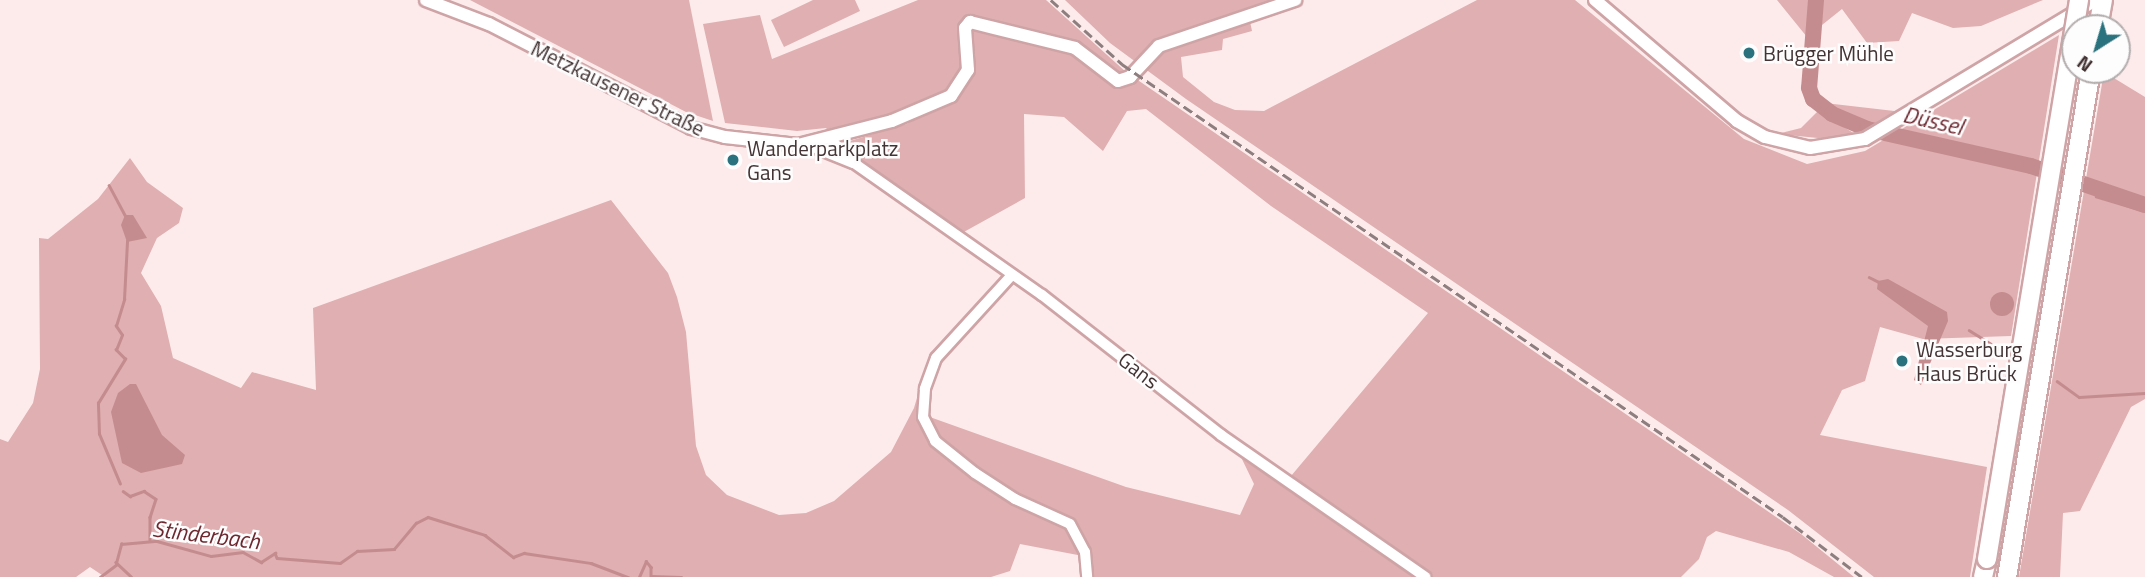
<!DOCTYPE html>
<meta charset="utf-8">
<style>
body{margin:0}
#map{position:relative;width:2145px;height:577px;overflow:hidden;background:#fdebec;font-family:"Titillium Web",sans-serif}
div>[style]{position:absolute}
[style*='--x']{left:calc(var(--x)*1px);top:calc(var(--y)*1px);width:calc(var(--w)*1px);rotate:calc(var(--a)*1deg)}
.green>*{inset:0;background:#e0afb1}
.water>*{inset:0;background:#c48c8e}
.round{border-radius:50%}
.stream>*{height:2.5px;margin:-1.25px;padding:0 1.25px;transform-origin:1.25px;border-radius:1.25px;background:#c48c8e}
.river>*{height:16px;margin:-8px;padding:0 8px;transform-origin:8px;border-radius:8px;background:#c48c8e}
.roads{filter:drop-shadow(2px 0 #cea4a6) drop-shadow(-2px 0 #cea4a6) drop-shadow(0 2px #cea4a6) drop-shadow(0 -2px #cea4a6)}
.minor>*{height:10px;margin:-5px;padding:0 5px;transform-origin:5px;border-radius:5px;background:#fff}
.tertiary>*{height:12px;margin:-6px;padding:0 6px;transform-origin:6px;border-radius:6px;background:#fff}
.secondary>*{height:12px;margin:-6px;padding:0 6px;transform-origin:6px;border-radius:6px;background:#fff}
.motorway>*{height:18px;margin:-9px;padding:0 9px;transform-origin:9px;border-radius:9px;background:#fff}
.rail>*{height:2.5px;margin-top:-1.25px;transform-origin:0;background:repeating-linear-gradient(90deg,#8f7e7f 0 10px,transparent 0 15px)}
.bridges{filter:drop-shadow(2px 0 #cea4a6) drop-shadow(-2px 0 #cea4a6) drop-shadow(0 2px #cea4a6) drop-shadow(0 -2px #cea4a6)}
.motorway-bridge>*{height:18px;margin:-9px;padding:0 9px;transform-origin:9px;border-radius:9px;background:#fff}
.dots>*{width:19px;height:19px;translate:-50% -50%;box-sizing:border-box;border:4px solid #fdfdfd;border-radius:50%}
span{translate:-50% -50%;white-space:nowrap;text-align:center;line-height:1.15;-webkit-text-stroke:5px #fdfdfd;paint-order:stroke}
.poi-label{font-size:21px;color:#443334}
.left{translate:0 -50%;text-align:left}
.street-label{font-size:21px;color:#443334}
.water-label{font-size:23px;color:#6d2830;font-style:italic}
.north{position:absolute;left:2061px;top:14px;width:70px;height:70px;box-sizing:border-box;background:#fdfdfd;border:2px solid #b3acad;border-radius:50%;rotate:217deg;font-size:19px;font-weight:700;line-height:28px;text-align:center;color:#443334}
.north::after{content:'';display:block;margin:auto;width:24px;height:32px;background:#2a727d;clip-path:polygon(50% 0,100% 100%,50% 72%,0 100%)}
</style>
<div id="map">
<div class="green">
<div style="clip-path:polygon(470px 0,689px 0,713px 121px,686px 112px)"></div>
<div style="clip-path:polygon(813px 0,855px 0,860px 11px,784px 47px,771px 20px)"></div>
<div style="clip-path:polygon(918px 0,1046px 0,1126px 72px,1801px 534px,1854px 577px,1834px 577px,1789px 552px,1716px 531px,1707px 537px,1699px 559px,1681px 577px,1093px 577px,1092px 558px,1082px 532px,1069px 520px,997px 484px,952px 452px,932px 431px,927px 416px,1126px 487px,1240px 515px,1254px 484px,1240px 455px,1276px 478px,1291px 476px,1428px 313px,1271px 206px,1146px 109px,1127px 111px,1103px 151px,1064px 117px,1024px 114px,1025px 198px,962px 233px,856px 158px,843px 143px,907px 124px,938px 106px,927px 97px,919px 107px,831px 135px,826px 128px,797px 131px,725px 123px,703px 24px,760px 15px,772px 59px)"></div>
<div style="clip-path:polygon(1065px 0,1278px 0,1248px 12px,1252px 31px,1223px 39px,1222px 50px,1181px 57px,1183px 77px,1214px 102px,1235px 110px,1264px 111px,1477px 0,1575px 0,1744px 139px,1807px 164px,1865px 151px,2059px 35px,2011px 336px,1923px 339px,1880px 327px,1865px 381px,1842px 390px,1820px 435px,1987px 467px,1970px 577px,1874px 577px,1788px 510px,1186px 99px,1110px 43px)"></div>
<div style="clip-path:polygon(1777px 0,2043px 0,1981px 26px,1953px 28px,1912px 13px,1899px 41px,1867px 43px,1842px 9px,1807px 37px)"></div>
<div style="clip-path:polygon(2104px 72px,2145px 97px,2145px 399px,2131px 407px,2080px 511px,2063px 513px,2060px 577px,2019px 577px)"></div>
<div style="clip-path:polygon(1825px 103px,1903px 112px,1876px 127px)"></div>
<div style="clip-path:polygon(1818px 111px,1855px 134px,1838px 140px,1777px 134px,1801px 128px)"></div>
<div style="clip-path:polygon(130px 158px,147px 182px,183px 208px,179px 223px,157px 238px,141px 273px,161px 306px,173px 358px,241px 388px,252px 372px,316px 390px,313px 308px,611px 200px,668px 273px,677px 297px,686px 332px,696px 446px,706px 475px,727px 495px,779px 515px,806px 513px,834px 501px,891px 452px,914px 408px,924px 374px,917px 416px,925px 434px,999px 496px,1063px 522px,1083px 556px,1020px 544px,1010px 571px,991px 577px,105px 577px,90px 567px,76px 577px,0 577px,0 439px,8px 442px,33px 403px,40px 369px,39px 238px,48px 239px,98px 199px)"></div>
</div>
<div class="water">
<div style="clip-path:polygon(2094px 188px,2145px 201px,2145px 213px,2095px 198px)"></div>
<div style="clip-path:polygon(125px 215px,133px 215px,147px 238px,127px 242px,121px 225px)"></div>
<div style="clip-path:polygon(1888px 279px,1947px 312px,1948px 321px,1921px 385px,1914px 380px,1928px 326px,1877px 289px,1878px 281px)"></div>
<div class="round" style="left:1990px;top:292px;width:24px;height:24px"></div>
<div style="clip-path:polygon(130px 384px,136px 384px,162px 435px,185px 455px,182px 464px,141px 473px,122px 463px,111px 412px,118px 393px)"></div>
</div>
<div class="stream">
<div style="--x:109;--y:185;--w:34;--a:62"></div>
<div style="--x:1869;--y:277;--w:11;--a:27"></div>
<div style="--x:1969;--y:330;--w:40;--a:32"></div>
<div style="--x:2057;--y:381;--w:27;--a:36"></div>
<div style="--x:2079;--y:397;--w:66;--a:-3.5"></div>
<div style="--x:120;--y:484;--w:54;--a:-112.8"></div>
<div style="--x:99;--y:434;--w:31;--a:-92"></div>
<div style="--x:98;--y:403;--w:52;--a:-58.5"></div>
<div style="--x:125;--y:359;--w:13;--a:-135"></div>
<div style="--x:116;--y:350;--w:16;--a:-68"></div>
<div style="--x:122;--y:335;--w:11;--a:-124"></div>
<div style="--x:116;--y:326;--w:28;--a:-73"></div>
<div style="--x:124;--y:299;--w:58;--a:-87"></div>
<div style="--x:123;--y:491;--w:9;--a:36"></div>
<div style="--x:130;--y:496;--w:15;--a:-20"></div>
<div style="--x:144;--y:491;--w:14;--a:34"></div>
<div style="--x:156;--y:499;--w:19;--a:108"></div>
<div style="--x:150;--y:517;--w:23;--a:90"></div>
<div style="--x:100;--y:577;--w:21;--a:-37"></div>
<div style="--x:131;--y:577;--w:21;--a:-137"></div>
<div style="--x:116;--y:563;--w:20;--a:-75"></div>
<div style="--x:121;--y:544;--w:36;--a:-5"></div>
<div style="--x:157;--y:541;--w:56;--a:15.5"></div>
<div style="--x:211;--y:556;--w:32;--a:-7"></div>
<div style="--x:243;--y:552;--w:21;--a:29"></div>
<div style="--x:261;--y:562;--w:17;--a:-33"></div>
<div style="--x:275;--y:553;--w:5;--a:68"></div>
<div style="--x:277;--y:558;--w:63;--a:4.5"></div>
<div style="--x:340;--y:563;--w:21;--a:-35"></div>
<div style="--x:357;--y:551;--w:37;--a:-3"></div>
<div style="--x:394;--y:549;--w:34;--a:-50"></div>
<div style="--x:416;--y:523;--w:13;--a:-27"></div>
<div style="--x:428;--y:517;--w:60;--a:17.5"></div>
<div style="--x:485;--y:535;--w:36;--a:38"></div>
<div style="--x:513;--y:557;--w:12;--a:-20"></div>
<div style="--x:524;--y:553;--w:68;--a:8.5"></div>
<div style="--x:591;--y:563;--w:40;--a:21"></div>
<div style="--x:639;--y:577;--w:17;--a:-66"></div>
<div style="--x:646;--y:561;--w:8;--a:50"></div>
<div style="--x:651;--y:567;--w:9;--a:90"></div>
<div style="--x:651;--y:576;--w:30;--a:2"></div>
</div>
<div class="river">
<div style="--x:1816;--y:0;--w:88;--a:94.5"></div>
<div style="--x:1809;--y:88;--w:12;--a:70"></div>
<div style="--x:1813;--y:99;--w:24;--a:38"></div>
<div style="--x:1832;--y:114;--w:38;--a:23"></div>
<div style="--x:1867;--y:129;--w:168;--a:12.7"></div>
<div style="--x:2031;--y:166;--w:120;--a:18.9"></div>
</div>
<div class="roads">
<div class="minor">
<div style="--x:831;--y:140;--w:33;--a:45"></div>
<div style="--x:854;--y:163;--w:230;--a:35.1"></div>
<div style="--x:1042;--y:295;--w:227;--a:38"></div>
<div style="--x:1221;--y:435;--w:249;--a:34.8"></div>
<div style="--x:806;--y:144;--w:51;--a:22"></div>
<div style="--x:1011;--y:276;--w:111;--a:132.4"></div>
<div style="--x:936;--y:358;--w:33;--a:110"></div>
<div style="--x:925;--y:389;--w:28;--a:94"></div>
<div style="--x:923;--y:417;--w:27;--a:63"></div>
<div style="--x:935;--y:441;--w:51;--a:38.7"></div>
<div style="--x:975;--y:473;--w:48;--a:33"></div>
<div style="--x:1015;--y:499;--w:60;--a:24.4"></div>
<div style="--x:1070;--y:524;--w:32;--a:62"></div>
<div style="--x:1085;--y:552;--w:25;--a:85"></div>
</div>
<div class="tertiary">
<div style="--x:426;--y:0;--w:67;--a:20.9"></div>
<div style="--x:489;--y:24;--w:227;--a:27.2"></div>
<div style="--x:691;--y:128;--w:35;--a:15"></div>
<div style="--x:725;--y:137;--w:73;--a:6.3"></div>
<div style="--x:798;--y:145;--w:97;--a:-14.3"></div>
<div style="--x:892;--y:121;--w:64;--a:-23"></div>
<div style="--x:951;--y:96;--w:31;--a:-57"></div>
<div style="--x:968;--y:70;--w:42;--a:-94.1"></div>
<div style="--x:965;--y:28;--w:8;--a:-50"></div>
<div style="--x:970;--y:22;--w:108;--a:13.9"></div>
<div style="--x:1075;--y:48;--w:54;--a:37.5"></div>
<div style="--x:1118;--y:81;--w:13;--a:-18"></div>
<div style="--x:1130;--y:77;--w:42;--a:-46.9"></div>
<div style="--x:1159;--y:46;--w:144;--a:-18.7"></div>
</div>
<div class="secondary">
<div style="--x:1595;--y:0;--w:187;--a:40.4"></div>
<div style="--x:1737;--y:121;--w:32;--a:30"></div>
<div style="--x:1765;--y:137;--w:46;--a:13.7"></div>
<div style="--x:1810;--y:148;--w:56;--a:-9.3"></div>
<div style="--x:1865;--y:139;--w:269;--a:-31.1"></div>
</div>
<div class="motorway">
<div style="--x:2098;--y:28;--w:28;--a:-80"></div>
<div style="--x:1983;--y:577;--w:18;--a:-77"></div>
<div style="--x:2007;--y:577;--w:514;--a:-80.59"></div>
</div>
</div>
<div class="rail">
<div style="--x:1051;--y:0;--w:96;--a:42"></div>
<div style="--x:1122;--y:64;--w:801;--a:34.42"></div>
<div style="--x:1783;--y:517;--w:99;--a:37.2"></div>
</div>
<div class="bridges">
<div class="motorway-bridge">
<div style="--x:1987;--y:559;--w:567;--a:-80.65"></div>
</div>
</div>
<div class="dots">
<div style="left:1749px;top:53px;background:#2a727d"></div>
<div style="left:733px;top:160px;background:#2a727d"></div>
<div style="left:1902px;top:361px;background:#2a727d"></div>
</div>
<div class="poi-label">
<span class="left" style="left:1763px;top:53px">Brügger Mühle</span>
<span class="left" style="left:747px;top:160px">Wanderparkplatz<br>Gans</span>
<span class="left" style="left:1916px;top:361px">Wasserburg<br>Haus Brück</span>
</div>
<div class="street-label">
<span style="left:618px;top:88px;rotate:26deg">Metzkausener Straße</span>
<span style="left:1139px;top:370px;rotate:38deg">Gans</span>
</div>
<div class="water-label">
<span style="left:1933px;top:121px;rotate:13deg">Düssel</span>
<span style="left:206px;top:535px;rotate:7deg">Stinderbach</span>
</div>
<div class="north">N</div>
</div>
